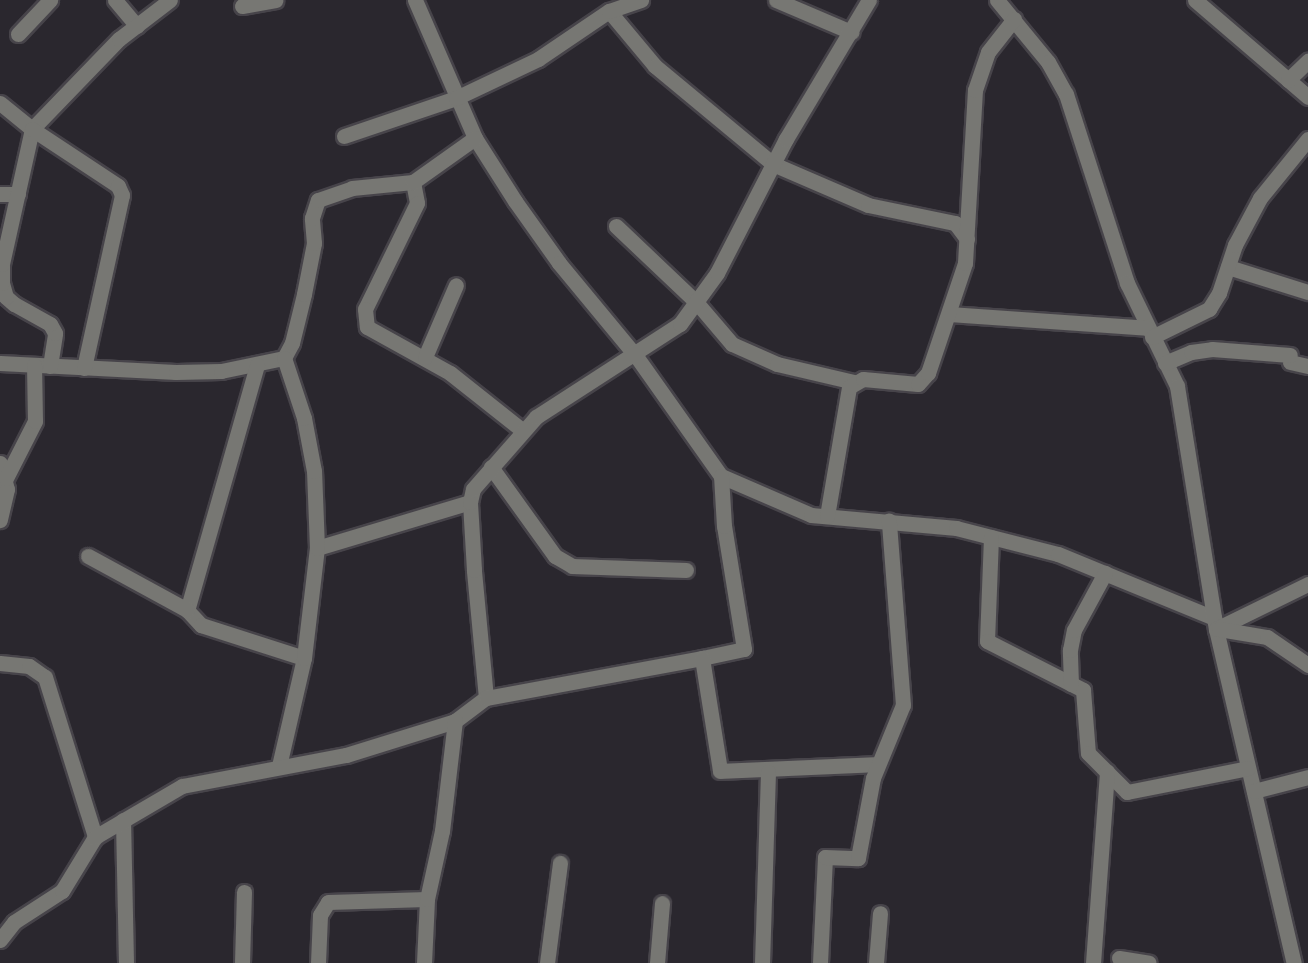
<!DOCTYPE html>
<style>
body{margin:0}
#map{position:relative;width:1308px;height:963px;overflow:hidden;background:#2a272e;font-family:"Source Sans 3",sans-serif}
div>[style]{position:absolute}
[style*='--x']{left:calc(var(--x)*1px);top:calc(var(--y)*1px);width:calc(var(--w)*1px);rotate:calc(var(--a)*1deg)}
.roads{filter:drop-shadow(2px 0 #47444a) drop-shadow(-2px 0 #47444a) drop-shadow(0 2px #47444a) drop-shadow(0 -2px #47444a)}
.minor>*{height:15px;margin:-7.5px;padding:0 7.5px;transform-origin:7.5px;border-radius:7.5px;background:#777773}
span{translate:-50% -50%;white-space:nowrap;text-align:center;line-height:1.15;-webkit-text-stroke:4.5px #2a272e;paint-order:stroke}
</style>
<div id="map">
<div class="roads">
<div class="minor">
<div style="--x:115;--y:0;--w:34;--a:50"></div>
<div style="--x:415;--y:0;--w:150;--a:66.5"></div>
<div style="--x:475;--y:138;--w:75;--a:57.6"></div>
<div style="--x:515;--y:201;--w:76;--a:54.6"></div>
<div style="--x:559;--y:263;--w:121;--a:50.4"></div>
<div style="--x:636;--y:356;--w:147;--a:54.7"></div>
<div style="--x:721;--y:476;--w:98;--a:23.4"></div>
<div style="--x:811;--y:515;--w:146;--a:5.1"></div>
<div style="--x:956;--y:528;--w:105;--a:14.3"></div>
<div style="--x:1058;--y:554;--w:169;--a:22.3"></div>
<div style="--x:776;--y:0;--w:82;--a:23.1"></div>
<div style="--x:997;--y:0;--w:80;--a:50.6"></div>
<div style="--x:1048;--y:62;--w:37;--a:61"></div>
<div style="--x:1066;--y:94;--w:199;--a:72.1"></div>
<div style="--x:1127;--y:283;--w:114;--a:64.1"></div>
<div style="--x:1177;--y:386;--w:246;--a:80.9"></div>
<div style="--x:1216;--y:629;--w:343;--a:76.9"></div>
<div style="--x:1195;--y:0;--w:149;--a:40.6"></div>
<div style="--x:242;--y:6;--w:34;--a:-10"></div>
<div style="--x:609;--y:11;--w:72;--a:50.1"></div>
<div style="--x:655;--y:66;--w:153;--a:39.7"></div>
<div style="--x:773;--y:164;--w:103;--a:23.3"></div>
<div style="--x:868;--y:205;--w:89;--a:11.7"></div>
<div style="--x:955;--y:223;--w:20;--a:53"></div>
<div style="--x:18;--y:34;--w:47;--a:-46.7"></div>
<div style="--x:1288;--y:80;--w:28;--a:-44"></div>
<div style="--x:0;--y:103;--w:41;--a:39.1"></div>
<div style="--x:32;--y:129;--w:125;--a:-46"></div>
<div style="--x:119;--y:39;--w:64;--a:-37.4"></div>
<div style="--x:344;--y:136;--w:118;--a:-18.7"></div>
<div style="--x:456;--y:98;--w:91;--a:-25.4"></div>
<div style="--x:538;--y:59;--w:86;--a:-34.1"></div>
<div style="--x:609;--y:11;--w:34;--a:-19"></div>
<div style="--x:413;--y:182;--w:21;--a:79"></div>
<div style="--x:417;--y:203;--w:118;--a:116.1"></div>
<div style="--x:365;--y:309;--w:18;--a:84"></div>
<div style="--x:367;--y:327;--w:95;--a:29"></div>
<div style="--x:450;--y:373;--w:92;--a:38.4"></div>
<div style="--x:0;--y:194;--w:18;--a:0"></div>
<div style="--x:616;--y:226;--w:112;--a:43.5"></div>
<div style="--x:697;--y:303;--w:54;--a:49.5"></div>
<div style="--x:732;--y:344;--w:49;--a:24"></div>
<div style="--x:777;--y:364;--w:79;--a:13.2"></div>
<div style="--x:1228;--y:267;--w:84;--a:17.4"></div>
<div style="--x:949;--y:314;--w:198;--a:4"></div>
<div style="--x:1152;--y:337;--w:64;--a:-26.2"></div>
<div style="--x:1209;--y:309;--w:19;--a:-58"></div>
<div style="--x:1219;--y:293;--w:51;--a:-71.6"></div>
<div style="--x:1235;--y:245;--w:53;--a:-62"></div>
<div style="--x:1260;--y:198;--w:76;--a:-50.9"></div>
<div style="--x:425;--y:357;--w:78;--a:-66.7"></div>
<div style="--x:1290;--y:362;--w:18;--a:13"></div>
<div style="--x:0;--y:363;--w:176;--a:2.9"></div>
<div style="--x:176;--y:372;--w:45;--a:-1.3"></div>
<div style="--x:221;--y:371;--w:64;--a:-11.7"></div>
<div style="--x:284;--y:358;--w:17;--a:-62"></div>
<div style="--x:292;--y:343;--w:50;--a:-76.2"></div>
<div style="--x:304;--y:294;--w:52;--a:-78.9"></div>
<div style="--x:314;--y:243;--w:25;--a:-95"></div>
<div style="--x:312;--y:218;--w:19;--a:-72"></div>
<div style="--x:318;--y:200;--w:36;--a:-19"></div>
<div style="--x:352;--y:188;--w:61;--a:-5.6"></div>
<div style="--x:413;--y:182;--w:76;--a:-35.4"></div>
<div style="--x:1165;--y:363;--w:28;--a:-23"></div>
<div style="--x:1191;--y:352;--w:21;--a:-8"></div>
<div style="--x:1212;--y:349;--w:78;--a:4.4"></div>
<div style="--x:257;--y:365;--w:255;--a:105.9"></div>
<div style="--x:187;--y:610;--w:21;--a:47"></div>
<div style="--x:201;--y:625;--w:108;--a:17.8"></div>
<div style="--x:50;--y:366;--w:33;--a:-81"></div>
<div style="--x:55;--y:333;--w:10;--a:-119"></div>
<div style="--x:50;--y:324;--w:41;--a:-150.9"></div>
<div style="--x:14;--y:304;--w:11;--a:-139"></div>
<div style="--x:6;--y:297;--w:15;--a:-106"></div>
<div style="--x:2;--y:283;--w:19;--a:-90"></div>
<div style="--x:2;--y:264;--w:138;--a:-77.5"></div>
<div style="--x:32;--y:129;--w:103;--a:33.5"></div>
<div style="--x:118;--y:186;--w:10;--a:66"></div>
<div style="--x:122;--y:195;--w:177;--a:102.4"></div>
<div style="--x:0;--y:463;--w:27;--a:75"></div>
<div style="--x:7;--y:489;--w:32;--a:103"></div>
<div style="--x:491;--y:467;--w:110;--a:54.3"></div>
<div style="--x:555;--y:556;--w:20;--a:30"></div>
<div style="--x:572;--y:566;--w:114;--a:2"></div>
<div style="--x:6;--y:478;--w:64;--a:-63"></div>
<div style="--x:35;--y:421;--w:56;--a:-91"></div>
<div style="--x:827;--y:516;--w:131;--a:-80.3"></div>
<div style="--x:849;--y:387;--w:16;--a:-30"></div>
<div style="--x:863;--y:379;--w:55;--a:5.2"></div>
<div style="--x:918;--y:384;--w:15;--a:-48"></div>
<div style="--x:928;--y:373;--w:116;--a:-71.4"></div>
<div style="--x:965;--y:263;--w:173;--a:-86.7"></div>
<div style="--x:975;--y:90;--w:40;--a:-71.1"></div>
<div style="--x:988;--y:52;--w:42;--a:-51.8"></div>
<div style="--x:991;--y:537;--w:104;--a:92.2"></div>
<div style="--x:987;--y:641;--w:108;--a:27"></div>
<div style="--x:1083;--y:690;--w:63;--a:85.5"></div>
<div style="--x:1088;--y:753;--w:55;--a:45"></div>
<div style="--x:1127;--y:792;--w:123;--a:-11.2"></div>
<div style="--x:317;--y:548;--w:160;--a:-16.7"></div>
<div style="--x:88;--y:556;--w:113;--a:28.6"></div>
<div style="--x:1216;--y:629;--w:102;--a:-26.1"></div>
<div style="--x:1219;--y:629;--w:49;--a:9.5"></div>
<div style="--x:1267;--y:637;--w:50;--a:34.3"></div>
<div style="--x:702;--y:658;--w:43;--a:-12.1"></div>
<div style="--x:744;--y:649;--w:125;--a:-99.2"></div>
<div style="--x:724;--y:526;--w:50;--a:-93.4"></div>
<div style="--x:0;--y:663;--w:29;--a:6"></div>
<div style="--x:29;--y:666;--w:19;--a:35"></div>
<div style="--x:45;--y:677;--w:168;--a:72.6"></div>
<div style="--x:1071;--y:684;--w:34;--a:-92"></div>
<div style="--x:1070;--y:650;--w:20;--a:-79"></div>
<div style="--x:1074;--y:630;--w:65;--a:-61.5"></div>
<div style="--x:486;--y:698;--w:129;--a:-95.4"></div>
<div style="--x:474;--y:570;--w:68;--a:-93.4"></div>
<div style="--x:470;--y:502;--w:13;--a:-77"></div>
<div style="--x:473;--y:489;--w:96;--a:-48.8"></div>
<div style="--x:536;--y:417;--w:171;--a:-32.9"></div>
<div style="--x:680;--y:324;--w:63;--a:-54"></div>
<div style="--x:717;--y:273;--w:151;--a:-62.8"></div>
<div style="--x:786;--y:139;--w:162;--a:-59.2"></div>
<div style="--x:279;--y:766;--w:111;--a:-77"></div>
<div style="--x:304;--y:658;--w:111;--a:-83.3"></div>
<div style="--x:317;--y:548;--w:77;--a:-92.2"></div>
<div style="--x:314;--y:471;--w:54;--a:-100.7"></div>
<div style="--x:304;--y:418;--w:63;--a:-108.4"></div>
<div style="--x:1254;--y:791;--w:56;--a:-14.5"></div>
<div style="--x:123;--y:820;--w:143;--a:88.8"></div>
<div style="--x:0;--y:940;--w:23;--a:-52"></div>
<div style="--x:14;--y:922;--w:57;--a:-32.9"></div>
<div style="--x:62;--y:891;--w:63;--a:-58.6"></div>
<div style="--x:95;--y:837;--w:101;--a:-30.4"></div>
<div style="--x:182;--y:786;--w:167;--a:-10.7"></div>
<div style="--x:346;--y:755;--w:114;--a:-17.3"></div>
<div style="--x:455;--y:721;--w:39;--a:-37"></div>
<div style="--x:486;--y:698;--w:220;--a:-10.5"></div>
<div style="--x:702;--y:658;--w:114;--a:80.9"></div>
<div style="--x:720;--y:771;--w:158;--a:-2.5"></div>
<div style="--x:1119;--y:958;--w:30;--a:9"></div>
<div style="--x:242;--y:963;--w:71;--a:-88.4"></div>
<div style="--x:318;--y:963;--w:48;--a:-87.6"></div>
<div style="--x:320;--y:915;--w:15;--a:-58"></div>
<div style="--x:328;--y:902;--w:99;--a:-1.7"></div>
<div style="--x:424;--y:963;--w:64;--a:-87.3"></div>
<div style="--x:427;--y:899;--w:70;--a:-77.6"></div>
<div style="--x:442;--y:831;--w:111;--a:-83.3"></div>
<div style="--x:547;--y:963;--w:101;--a:-82.6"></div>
<div style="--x:657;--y:963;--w:60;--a:-85.2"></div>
<div style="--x:762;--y:963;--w:191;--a:-88.2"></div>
<div style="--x:820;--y:963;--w:106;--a:-87.3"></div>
<div style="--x:825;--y:857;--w:33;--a:2"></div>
<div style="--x:858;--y:858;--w:81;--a:-79.4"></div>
<div style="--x:873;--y:778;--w:79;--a:-67.7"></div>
<div style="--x:903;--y:705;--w:185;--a:-94.4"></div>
<div style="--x:876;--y:963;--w:50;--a:-85.4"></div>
<div style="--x:1093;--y:963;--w:192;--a:-85.8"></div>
</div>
</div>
</div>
